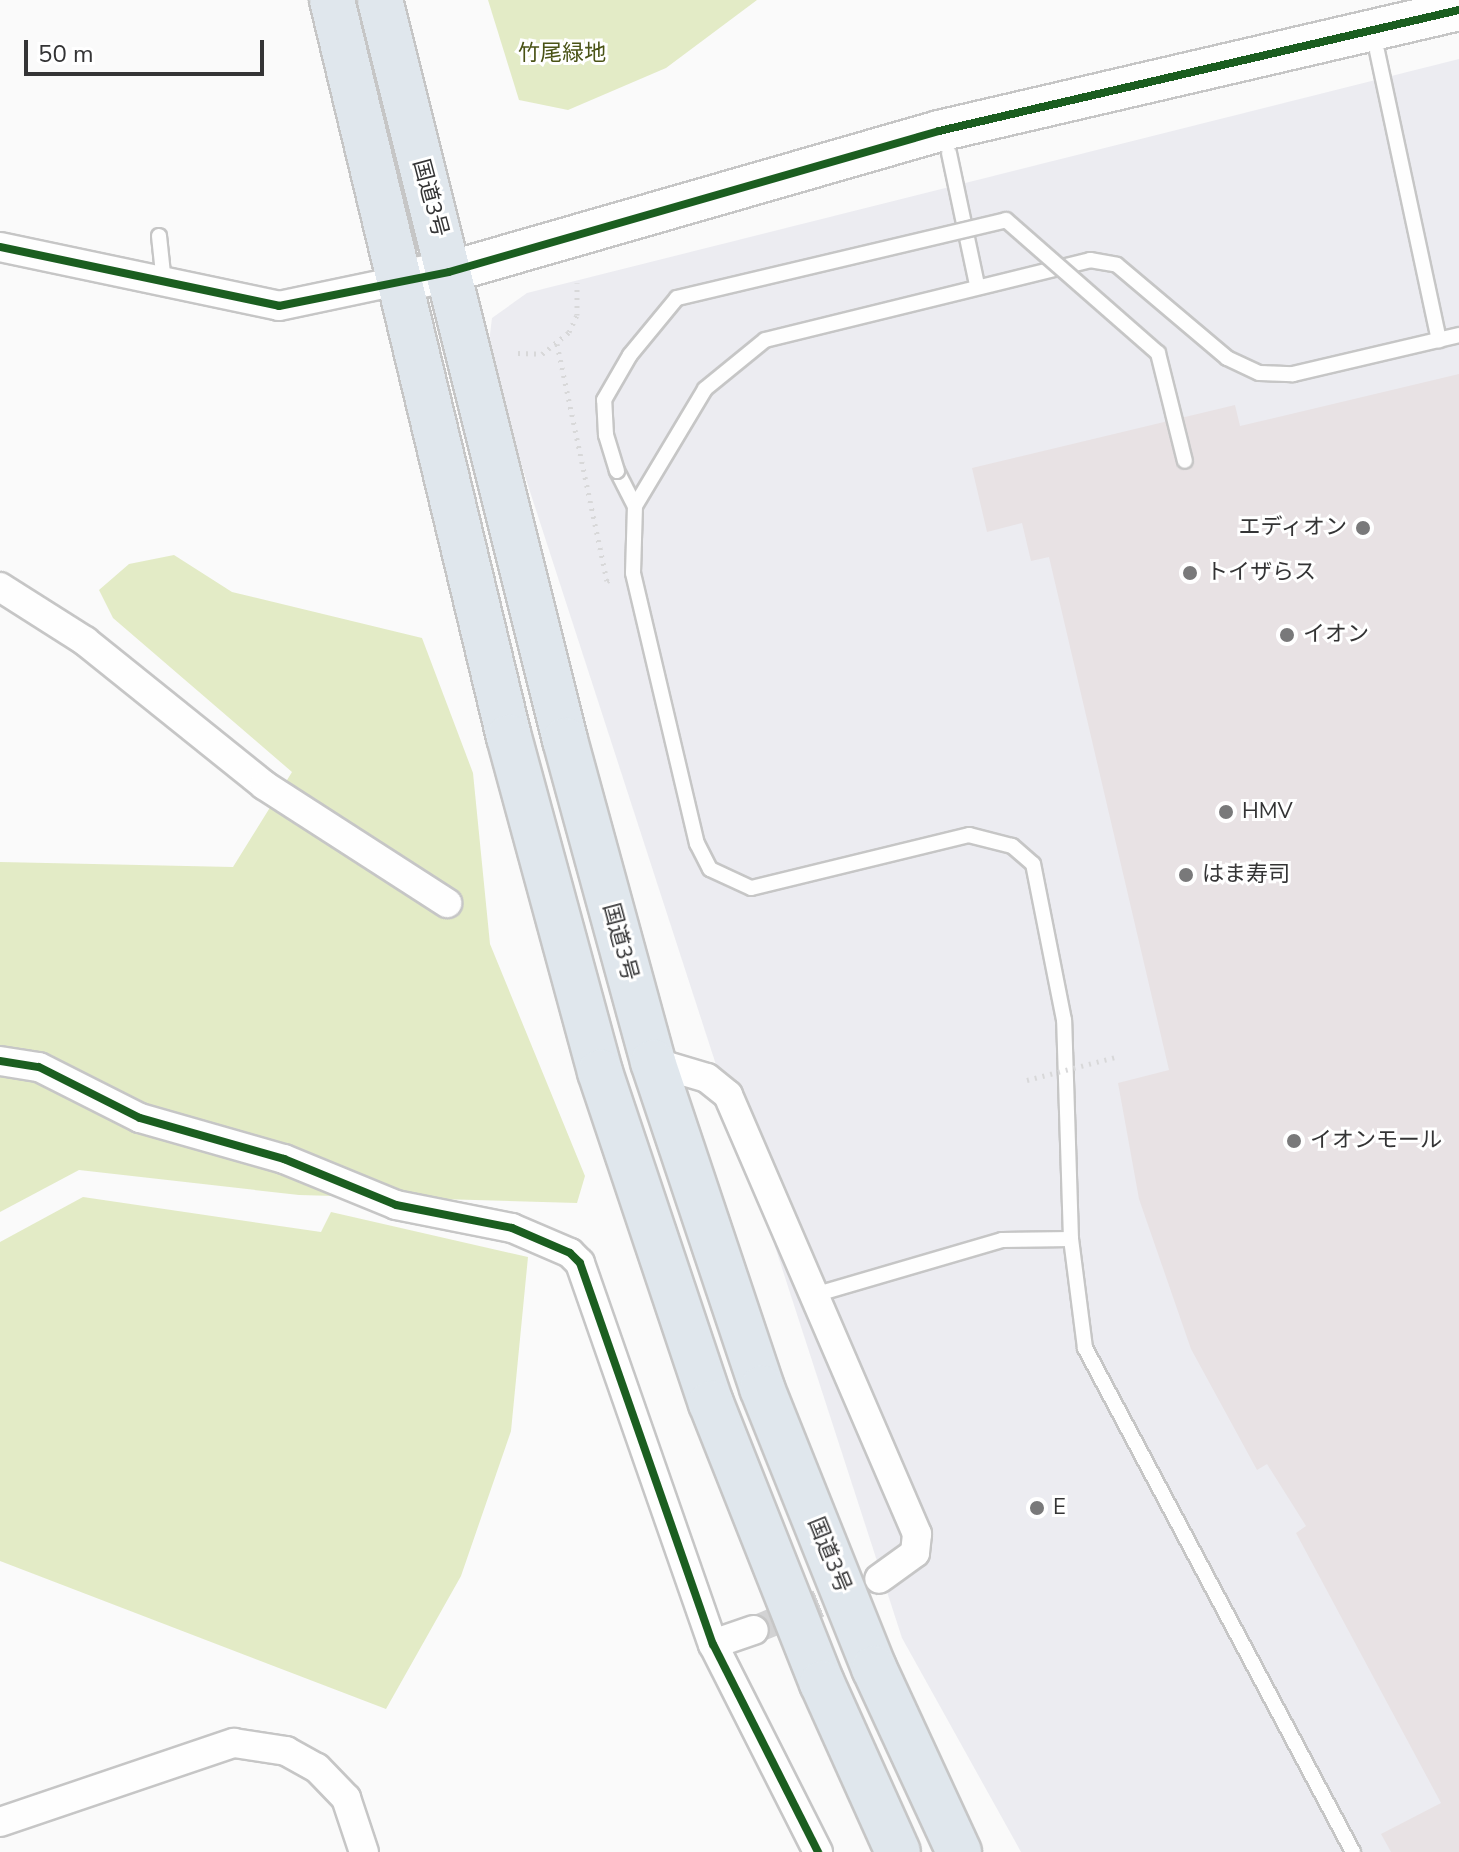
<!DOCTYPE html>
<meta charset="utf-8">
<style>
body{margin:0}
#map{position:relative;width:1459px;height:1852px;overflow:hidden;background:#fafafa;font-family:"Nunito Sans","Noto Sans JP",sans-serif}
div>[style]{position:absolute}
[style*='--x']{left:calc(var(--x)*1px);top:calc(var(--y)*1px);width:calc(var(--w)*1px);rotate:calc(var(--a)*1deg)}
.built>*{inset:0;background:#ececf1}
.green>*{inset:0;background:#e3ebc6}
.building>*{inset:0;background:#e8e2e4}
.street-tunnel>*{height:28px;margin-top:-14px;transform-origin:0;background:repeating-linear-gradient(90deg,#d2d2d3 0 28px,transparent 0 42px)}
.path>*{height:5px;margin-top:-2.5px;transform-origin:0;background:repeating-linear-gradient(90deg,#d8d8d9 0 2px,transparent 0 8px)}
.roads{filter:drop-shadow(2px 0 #c6c6c6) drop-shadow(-2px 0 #c6c6c6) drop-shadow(0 2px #c6c6c6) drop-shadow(0 -2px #c6c6c6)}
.lane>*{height:14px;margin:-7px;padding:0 7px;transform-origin:7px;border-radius:7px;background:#fefefe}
.street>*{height:28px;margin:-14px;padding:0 14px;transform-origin:14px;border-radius:14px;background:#fefefe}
.secondary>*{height:40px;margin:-20px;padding:0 20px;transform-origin:20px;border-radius:20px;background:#fefefe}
.highway>*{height:44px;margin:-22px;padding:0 22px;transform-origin:22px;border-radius:22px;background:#e0e7ed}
.path-bridge>*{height:5px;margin-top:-2.5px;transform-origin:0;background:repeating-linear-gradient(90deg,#d8d8d9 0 2px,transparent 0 8px)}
.bridges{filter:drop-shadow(2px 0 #c6c6c6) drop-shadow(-2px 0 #c6c6c6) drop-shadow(0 2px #c6c6c6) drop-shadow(0 -2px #c6c6c6)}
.lane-bridge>*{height:14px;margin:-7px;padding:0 7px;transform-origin:7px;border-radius:7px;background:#fefefe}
.cycleway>*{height:8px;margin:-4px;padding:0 4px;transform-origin:4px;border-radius:4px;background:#1b5e20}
.dots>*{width:22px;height:22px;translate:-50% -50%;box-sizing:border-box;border:4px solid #fff;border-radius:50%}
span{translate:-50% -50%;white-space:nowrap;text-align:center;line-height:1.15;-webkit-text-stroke:6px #fff;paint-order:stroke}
.park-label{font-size:22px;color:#4a5316}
.street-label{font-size:22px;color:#343435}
.poi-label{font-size:22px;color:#343435}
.right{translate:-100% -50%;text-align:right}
.left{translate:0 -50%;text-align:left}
.scale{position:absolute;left:24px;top:40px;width:240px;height:36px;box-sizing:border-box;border:4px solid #343435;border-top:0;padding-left:10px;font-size:24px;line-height:28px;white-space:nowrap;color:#343435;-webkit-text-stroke:6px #fff;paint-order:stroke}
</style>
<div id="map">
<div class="built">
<div style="clip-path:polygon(1459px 59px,1459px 1852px,1021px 1852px,902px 1638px,487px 359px,492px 318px,527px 293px)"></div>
</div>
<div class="green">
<div style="clip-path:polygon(488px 0,757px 0,666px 68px,568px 110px,519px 100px)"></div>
<div style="clip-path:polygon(174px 555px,232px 592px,422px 638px,473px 773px,490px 944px,585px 1176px,577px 1203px,299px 1195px,79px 1170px,0 1212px,0 862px,233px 867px,292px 772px,113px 618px,99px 590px,129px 564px)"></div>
<div style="clip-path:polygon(83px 1197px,321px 1232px,331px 1212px,528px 1257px,511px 1431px,461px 1576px,386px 1709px,0 1561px,0 1242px)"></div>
</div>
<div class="building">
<div style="clip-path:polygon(1459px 374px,1459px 1852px,1391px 1852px,1381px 1834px,1441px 1803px,1296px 1533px,1306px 1526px,1267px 1464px,1257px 1470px,1191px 1349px,1139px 1199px,1118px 1083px,1169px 1070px,1049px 557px,1031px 561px,1022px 523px,987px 532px,972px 468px,1235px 405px,1240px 426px)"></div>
</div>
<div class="street-tunnel">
<div style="--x:754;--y:1630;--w:135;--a:-22.2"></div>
</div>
<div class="path">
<div style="--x:557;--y:344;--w:242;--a:78.1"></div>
<div style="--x:607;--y:581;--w:5;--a:-22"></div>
<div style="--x:518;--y:353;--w:24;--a:2"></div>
<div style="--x:542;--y:354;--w:35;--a:-39"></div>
<div style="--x:569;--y:332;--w:19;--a:-65"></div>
<div style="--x:577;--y:315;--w:32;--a:-90"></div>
</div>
<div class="roads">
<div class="lane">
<div style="--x:1377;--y:51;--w:296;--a:77.9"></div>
<div style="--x:949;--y:153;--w:135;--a:78"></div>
<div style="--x:159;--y:236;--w:47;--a:83.9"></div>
<div style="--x:617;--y:471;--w:39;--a:63"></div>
<div style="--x:814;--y:1295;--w:196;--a:-16.3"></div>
<div style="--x:1002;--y:1240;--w:69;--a:-0.8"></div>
<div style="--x:1353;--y:1852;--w:571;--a:-118"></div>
<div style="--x:1085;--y:1348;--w:110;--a:-97.3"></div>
<div style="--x:1071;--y:1239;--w:219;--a:-91.8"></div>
<div style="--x:1064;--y:1020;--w:159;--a:-101.2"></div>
<div style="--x:1033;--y:864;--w:28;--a:-139"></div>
<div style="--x:1012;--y:846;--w:44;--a:-165.7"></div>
<div style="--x:969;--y:835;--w:224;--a:166.3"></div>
<div style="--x:751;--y:888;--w:45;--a:-155.1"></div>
<div style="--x:710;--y:869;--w:28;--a:-117"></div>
<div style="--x:697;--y:844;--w:278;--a:-103.3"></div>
<div style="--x:633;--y:573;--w:67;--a:-88.3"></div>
<div style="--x:635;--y:506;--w:136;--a:-59.1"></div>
<div style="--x:705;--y:389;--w:77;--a:-39.2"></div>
<div style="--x:765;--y:340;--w:335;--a:-13.8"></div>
<div style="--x:1090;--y:260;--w:27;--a:10"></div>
<div style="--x:1117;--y:265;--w:144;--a:40.2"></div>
<div style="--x:1227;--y:358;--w:35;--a:25"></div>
<div style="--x:1259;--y:373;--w:34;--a:2"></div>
<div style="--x:1293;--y:374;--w:171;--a:-13.2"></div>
</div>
<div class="street">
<div style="--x:0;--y:247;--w:285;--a:11.9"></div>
<div style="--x:279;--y:306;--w:122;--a:-11.9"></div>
<div style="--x:0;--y:587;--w:101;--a:32.4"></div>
<div style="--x:85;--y:641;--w:230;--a:38.8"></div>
<div style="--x:264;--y:785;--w:218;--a:32.8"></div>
<div style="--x:0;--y:1061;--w:39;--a:9"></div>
<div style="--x:39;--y:1067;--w:113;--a:26.8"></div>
<div style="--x:140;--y:1118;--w:150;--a:15.9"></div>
<div style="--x:284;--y:1159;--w:121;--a:22.3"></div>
<div style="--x:396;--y:1205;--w:118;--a:11.2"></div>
<div style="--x:512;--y:1228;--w:63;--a:23.3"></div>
<div style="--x:570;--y:1253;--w:14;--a:45"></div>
<div style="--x:580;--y:1263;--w:404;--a:70.8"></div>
<div style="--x:713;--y:1644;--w:233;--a:63.2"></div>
<div style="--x:653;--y:1062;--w:56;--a:16.5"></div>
<div style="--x:707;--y:1078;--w:27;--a:39"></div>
<div style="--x:728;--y:1095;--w:478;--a:66.7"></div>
<div style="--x:917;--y:1534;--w:19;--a:96"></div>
<div style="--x:915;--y:1553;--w:44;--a:144.2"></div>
<div style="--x:713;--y:1644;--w:43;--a:-18.9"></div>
<div style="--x:0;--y:1822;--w:247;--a:-18.7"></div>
<div style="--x:234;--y:1743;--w:53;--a:8.7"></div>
<div style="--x:286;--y:1751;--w:35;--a:29"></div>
<div style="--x:317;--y:1768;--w:42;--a:46"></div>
<div style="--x:346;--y:1798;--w:57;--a:71.6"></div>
</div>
<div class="secondary">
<div style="--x:398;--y:281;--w:52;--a:-10"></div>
<div style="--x:449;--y:272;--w:510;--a:-16.05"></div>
<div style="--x:939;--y:131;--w:534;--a:-13.1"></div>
</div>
<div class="highway">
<div style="--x:332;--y:0;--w:758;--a:76.5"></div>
<div style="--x:509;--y:737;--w:347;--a:74.8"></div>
<div style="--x:600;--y:1072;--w:349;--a:71.5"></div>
<div style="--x:711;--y:1403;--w:301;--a:68.4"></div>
<div style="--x:822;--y:1683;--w:185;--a:65.8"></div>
<div style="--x:380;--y:0;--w:763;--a:75.96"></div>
<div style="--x:565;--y:740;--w:334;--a:74.7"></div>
<div style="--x:653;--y:1062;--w:344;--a:71.5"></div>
<div style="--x:762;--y:1388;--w:302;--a:68.2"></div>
<div style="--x:874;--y:1668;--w:203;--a:65.2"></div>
</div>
</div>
<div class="path-bridge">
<div style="--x:1027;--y:1080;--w:95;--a:-14.6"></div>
</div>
<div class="bridges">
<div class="lane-bridge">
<div style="--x:617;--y:471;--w:38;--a:-107"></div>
<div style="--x:606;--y:435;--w:35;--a:-93"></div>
<div style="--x:604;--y:400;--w:52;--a:-60"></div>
<div style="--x:630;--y:355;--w:74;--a:-50.5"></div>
<div style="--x:677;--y:298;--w:338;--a:-13.3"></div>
<div style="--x:1006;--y:220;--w:202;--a:41.2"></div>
<div style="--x:1158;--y:353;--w:111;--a:76"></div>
</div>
</div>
<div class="cycleway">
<div style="--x:0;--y:247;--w:285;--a:11.9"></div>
<div style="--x:279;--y:306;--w:173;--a:-11.3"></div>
<div style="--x:449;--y:272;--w:510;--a:-16.05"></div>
<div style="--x:939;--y:131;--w:534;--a:-13.1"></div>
<div style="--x:0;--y:1061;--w:39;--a:9"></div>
<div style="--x:39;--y:1067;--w:113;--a:26.8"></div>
<div style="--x:140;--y:1118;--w:150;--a:15.9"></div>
<div style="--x:284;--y:1159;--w:121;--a:22.3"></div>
<div style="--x:396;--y:1205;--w:118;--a:11.2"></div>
<div style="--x:512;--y:1228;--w:63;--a:23.3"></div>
<div style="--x:570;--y:1253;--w:14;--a:45"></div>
<div style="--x:580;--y:1263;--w:404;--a:70.8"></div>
<div style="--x:713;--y:1644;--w:233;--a:63.2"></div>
</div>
<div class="dots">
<div style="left:1363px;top:528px;background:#79797a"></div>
<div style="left:1190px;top:573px;background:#79797a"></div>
<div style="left:1287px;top:635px;background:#79797a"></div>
<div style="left:1226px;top:812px;background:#79797a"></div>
<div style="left:1186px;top:875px;background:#79797a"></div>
<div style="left:1294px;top:1141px;background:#79797a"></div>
<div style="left:1037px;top:1508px;background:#79797a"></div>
</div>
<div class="park-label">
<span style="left:562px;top:54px">竹尾緑地</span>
</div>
<div class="street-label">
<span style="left:430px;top:198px;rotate:75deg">国道3号</span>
<span style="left:620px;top:942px;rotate:75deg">国道3号</span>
<span style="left:829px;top:1555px;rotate:68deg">国道3号</span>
</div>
<div class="poi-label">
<span class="right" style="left:1347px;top:528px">エディオン</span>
<span class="left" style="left:1206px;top:573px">トイザらス</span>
<span class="left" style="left:1303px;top:635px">イオン</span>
<span class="left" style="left:1242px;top:812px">HMV</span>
<span class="left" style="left:1202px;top:875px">はま寿司</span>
<span class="left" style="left:1310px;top:1141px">イオンモール</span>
<span class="left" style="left:1053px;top:1508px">E</span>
</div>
<div class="scale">50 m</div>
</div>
